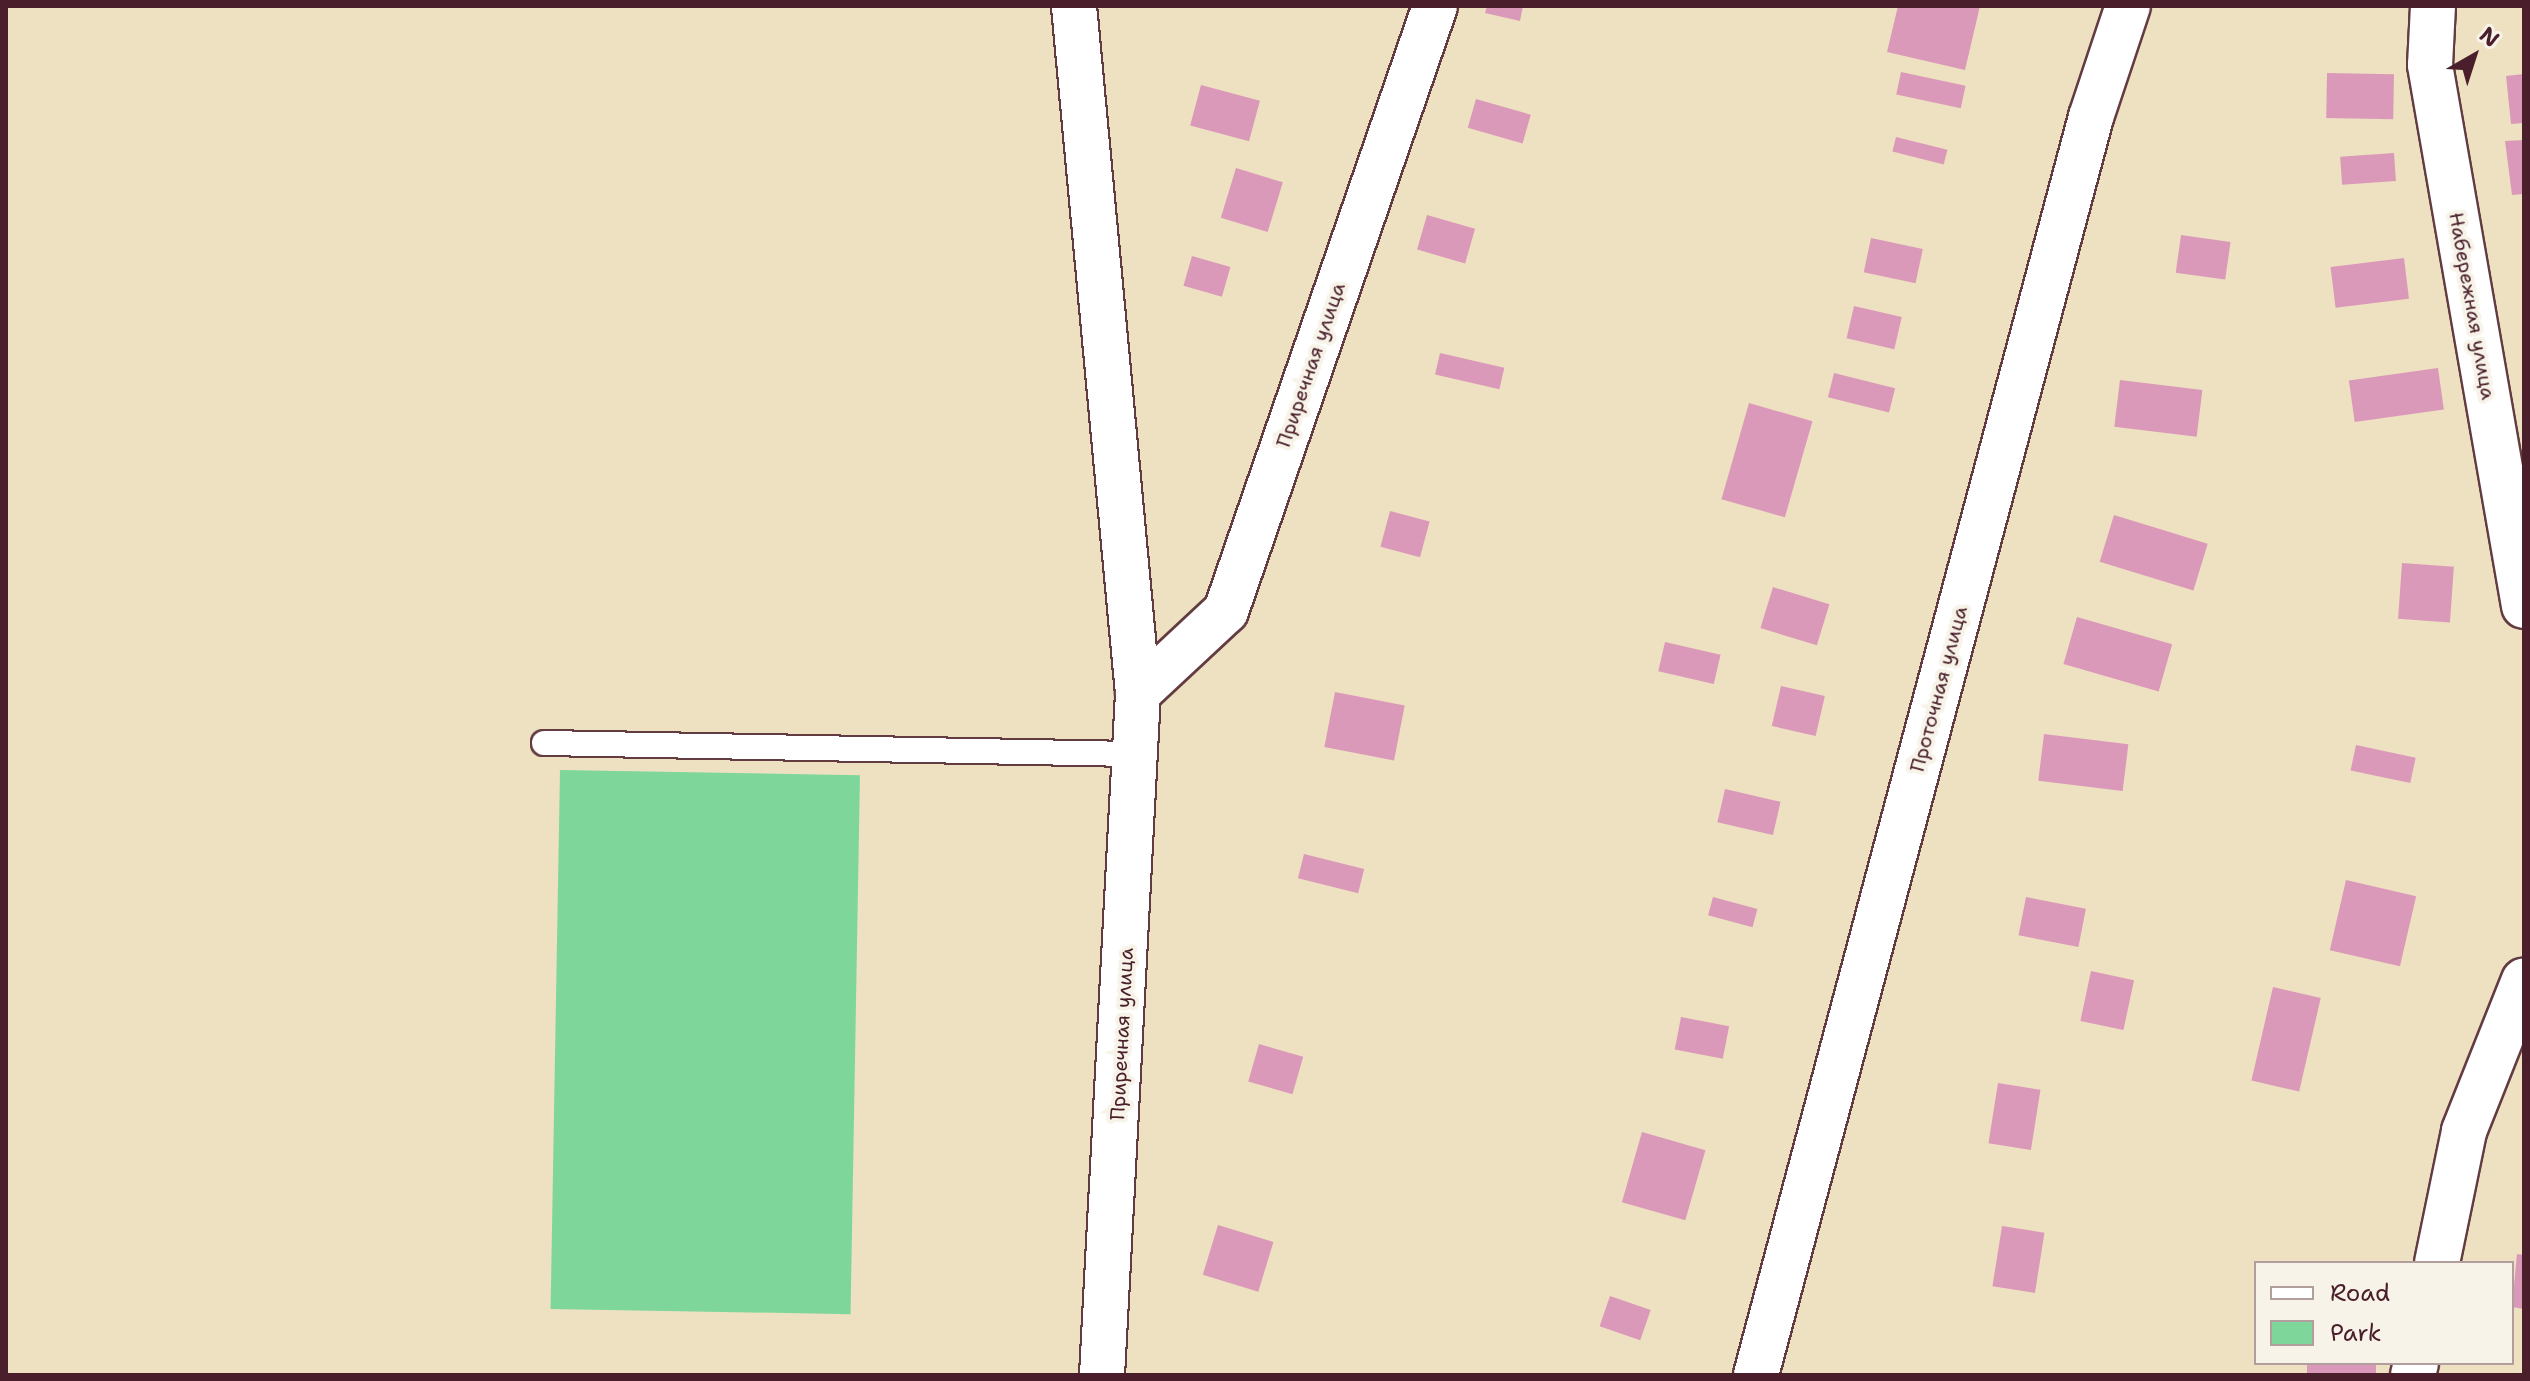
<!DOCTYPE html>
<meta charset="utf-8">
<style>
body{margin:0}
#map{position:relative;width:2530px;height:1381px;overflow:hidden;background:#eee1c1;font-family:"Shantell Sans",sans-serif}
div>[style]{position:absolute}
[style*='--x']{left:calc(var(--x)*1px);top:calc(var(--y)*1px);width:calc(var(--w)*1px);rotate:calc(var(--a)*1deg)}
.green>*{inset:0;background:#7ed69b;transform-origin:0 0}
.building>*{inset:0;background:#db99b9;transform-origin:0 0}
.roads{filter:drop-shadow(2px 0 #633c42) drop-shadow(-2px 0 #633c42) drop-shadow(0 2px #633c42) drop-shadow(0 -2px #633c42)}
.service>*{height:24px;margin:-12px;padding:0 12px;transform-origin:12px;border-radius:12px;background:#fff}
.minor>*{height:44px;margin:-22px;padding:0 22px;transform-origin:22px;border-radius:22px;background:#fff}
.tertiary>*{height:44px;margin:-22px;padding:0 22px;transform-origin:22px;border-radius:22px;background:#fff}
span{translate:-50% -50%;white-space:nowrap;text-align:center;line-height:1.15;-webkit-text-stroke:8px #f7f3e8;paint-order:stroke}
.street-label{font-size:20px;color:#4a1f2b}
.frame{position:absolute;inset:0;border:8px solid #4a1f2b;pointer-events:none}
.legend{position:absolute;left:2254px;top:1261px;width:260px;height:104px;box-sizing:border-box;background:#f7f3e8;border:2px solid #b29e9c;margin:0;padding:10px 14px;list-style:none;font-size:24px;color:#4a1f2b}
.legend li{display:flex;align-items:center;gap:16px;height:40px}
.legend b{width:40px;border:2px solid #b29e9c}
.north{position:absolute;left:2434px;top:16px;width:80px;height:80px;-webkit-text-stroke:6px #f7f3e8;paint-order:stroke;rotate:39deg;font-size:22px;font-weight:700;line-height:32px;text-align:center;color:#4a1f2b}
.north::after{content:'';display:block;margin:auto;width:28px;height:36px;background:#4a1f2b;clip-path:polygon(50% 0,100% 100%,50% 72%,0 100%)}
</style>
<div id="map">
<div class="green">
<div style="left:560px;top:770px;width:300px;height:539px;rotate:1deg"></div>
</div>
<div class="building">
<div style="clip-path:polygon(1487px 6px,1523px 6px,1520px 21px,1485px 13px)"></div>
<div style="clip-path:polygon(1898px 6px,1980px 6px,1965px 70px,1887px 52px)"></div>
<div style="left:1901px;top:72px;width:66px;height:23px;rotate:12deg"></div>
<div style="left:2327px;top:73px;width:67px;height:45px;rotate:1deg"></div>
<div style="clip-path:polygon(2524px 74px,2524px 123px,2511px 124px,2506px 76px)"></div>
<div style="left:1201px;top:85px;width:61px;height:42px;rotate:15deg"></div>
<div style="left:1476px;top:99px;width:57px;height:30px;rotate:16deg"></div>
<div style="left:1896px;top:137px;width:53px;height:15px;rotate:14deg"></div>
<div style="clip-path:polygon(2524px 140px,2524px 194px,2512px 195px,2505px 141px)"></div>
<div style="left:2394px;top:153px;width:28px;height:54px;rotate:86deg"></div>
<div style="left:1236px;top:168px;width:49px;height:52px;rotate:17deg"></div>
<div style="left:1427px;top:215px;width:50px;height:36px;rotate:16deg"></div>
<div style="left:2181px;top:235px;width:50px;height:38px;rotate:8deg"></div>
<div style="left:1871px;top:238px;width:53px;height:35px;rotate:12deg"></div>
<div style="left:1192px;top:256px;width:40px;height:31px;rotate:16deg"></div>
<div style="left:2404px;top:258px;width:41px;height:74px;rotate:83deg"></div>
<div style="left:1854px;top:306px;width:49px;height:33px;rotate:13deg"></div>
<div style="left:1440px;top:353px;width:66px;height:22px;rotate:13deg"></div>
<div style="left:2438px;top:368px;width:42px;height:90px;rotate:82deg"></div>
<div style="left:1834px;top:373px;width:63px;height:25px;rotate:14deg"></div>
<div style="left:2120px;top:380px;width:83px;height:47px;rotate:7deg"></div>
<div style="left:1749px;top:403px;width:66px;height:100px;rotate:16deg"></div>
<div style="left:1390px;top:511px;width:41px;height:37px;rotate:15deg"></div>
<div style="left:2114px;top:515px;width:98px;height:49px;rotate:17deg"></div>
<div style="left:2402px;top:563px;width:52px;height:56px;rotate:4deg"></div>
<div style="left:1773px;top:587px;width:59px;height:43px;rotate:17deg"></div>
<div style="left:2077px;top:617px;width:99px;height:49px;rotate:16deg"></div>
<div style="left:1665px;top:642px;width:57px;height:30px;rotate:13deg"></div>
<div style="left:1781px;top:686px;width:45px;height:41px;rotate:13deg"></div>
<div style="left:1335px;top:692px;width:71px;height:56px;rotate:11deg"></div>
<div style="left:2044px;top:734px;width:85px;height:47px;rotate:7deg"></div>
<div style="left:2356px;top:745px;width:61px;height:26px;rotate:12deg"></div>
<div style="left:1725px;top:789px;width:57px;height:34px;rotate:13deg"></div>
<div style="left:1304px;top:854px;width:62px;height:25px;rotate:14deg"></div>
<div style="left:2346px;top:880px;width:72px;height:72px;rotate:13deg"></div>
<div style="left:1713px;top:897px;width:46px;height:19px;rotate:15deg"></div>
<div style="left:2026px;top:897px;width:61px;height:39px;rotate:11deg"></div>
<div style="left:2091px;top:971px;width:44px;height:51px;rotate:12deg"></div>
<div style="left:2273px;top:987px;width:49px;height:96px;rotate:13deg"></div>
<div style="left:1681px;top:1017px;width:49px;height:33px;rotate:11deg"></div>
<div style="left:1259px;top:1044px;width:46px;height:39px;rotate:16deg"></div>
<div style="left:1998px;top:1083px;width:43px;height:61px;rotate:9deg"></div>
<div style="left:1642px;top:1132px;width:66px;height:73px;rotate:16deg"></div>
<div style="left:1218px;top:1225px;width:58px;height:52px;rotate:17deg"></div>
<div style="left:2002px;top:1226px;width:43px;height:61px;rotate:9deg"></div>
<div style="clip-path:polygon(2517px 1254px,2524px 1255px,2524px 1309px,2512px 1307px)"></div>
<div style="left:1610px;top:1296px;width:43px;height:32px;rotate:19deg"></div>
<div style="left:2307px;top:1363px;width:69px;height:13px"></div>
</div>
<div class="roads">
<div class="service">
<div style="--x:544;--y:743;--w:591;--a:1.07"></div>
</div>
<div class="minor">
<div style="--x:2433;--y:6;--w:59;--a:92.9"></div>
<div style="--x:2430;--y:65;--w:549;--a:80.14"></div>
<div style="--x:1138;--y:693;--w:120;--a:-43"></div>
<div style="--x:1226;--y:611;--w:640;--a:-70.94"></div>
<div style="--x:2437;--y:1263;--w:135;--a:-78.4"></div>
<div style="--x:2464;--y:1131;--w:162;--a:-68.3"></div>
<div style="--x:1756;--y:1375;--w:1302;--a:-75.09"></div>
<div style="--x:2091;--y:117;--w:117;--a:-71.6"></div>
<div style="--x:2413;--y:1375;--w:12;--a:-76"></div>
</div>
<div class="tertiary">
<div style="--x:1074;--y:6;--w:690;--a:84.68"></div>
<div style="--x:1138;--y:693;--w:683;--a:93.02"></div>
</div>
</div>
<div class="street-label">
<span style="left:2472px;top:306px;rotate:80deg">Набережная улица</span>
<span style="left:1311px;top:365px;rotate:-71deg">Приречная улица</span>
<span style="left:1939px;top:689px;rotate:-75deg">Проточная улица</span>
<span style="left:1122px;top:1034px;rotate:-87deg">Приречная улица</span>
</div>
<div class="frame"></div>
<ul class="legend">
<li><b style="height:10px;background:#fff"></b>Road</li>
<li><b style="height:22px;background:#7ed69b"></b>Park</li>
</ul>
<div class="north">N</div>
</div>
